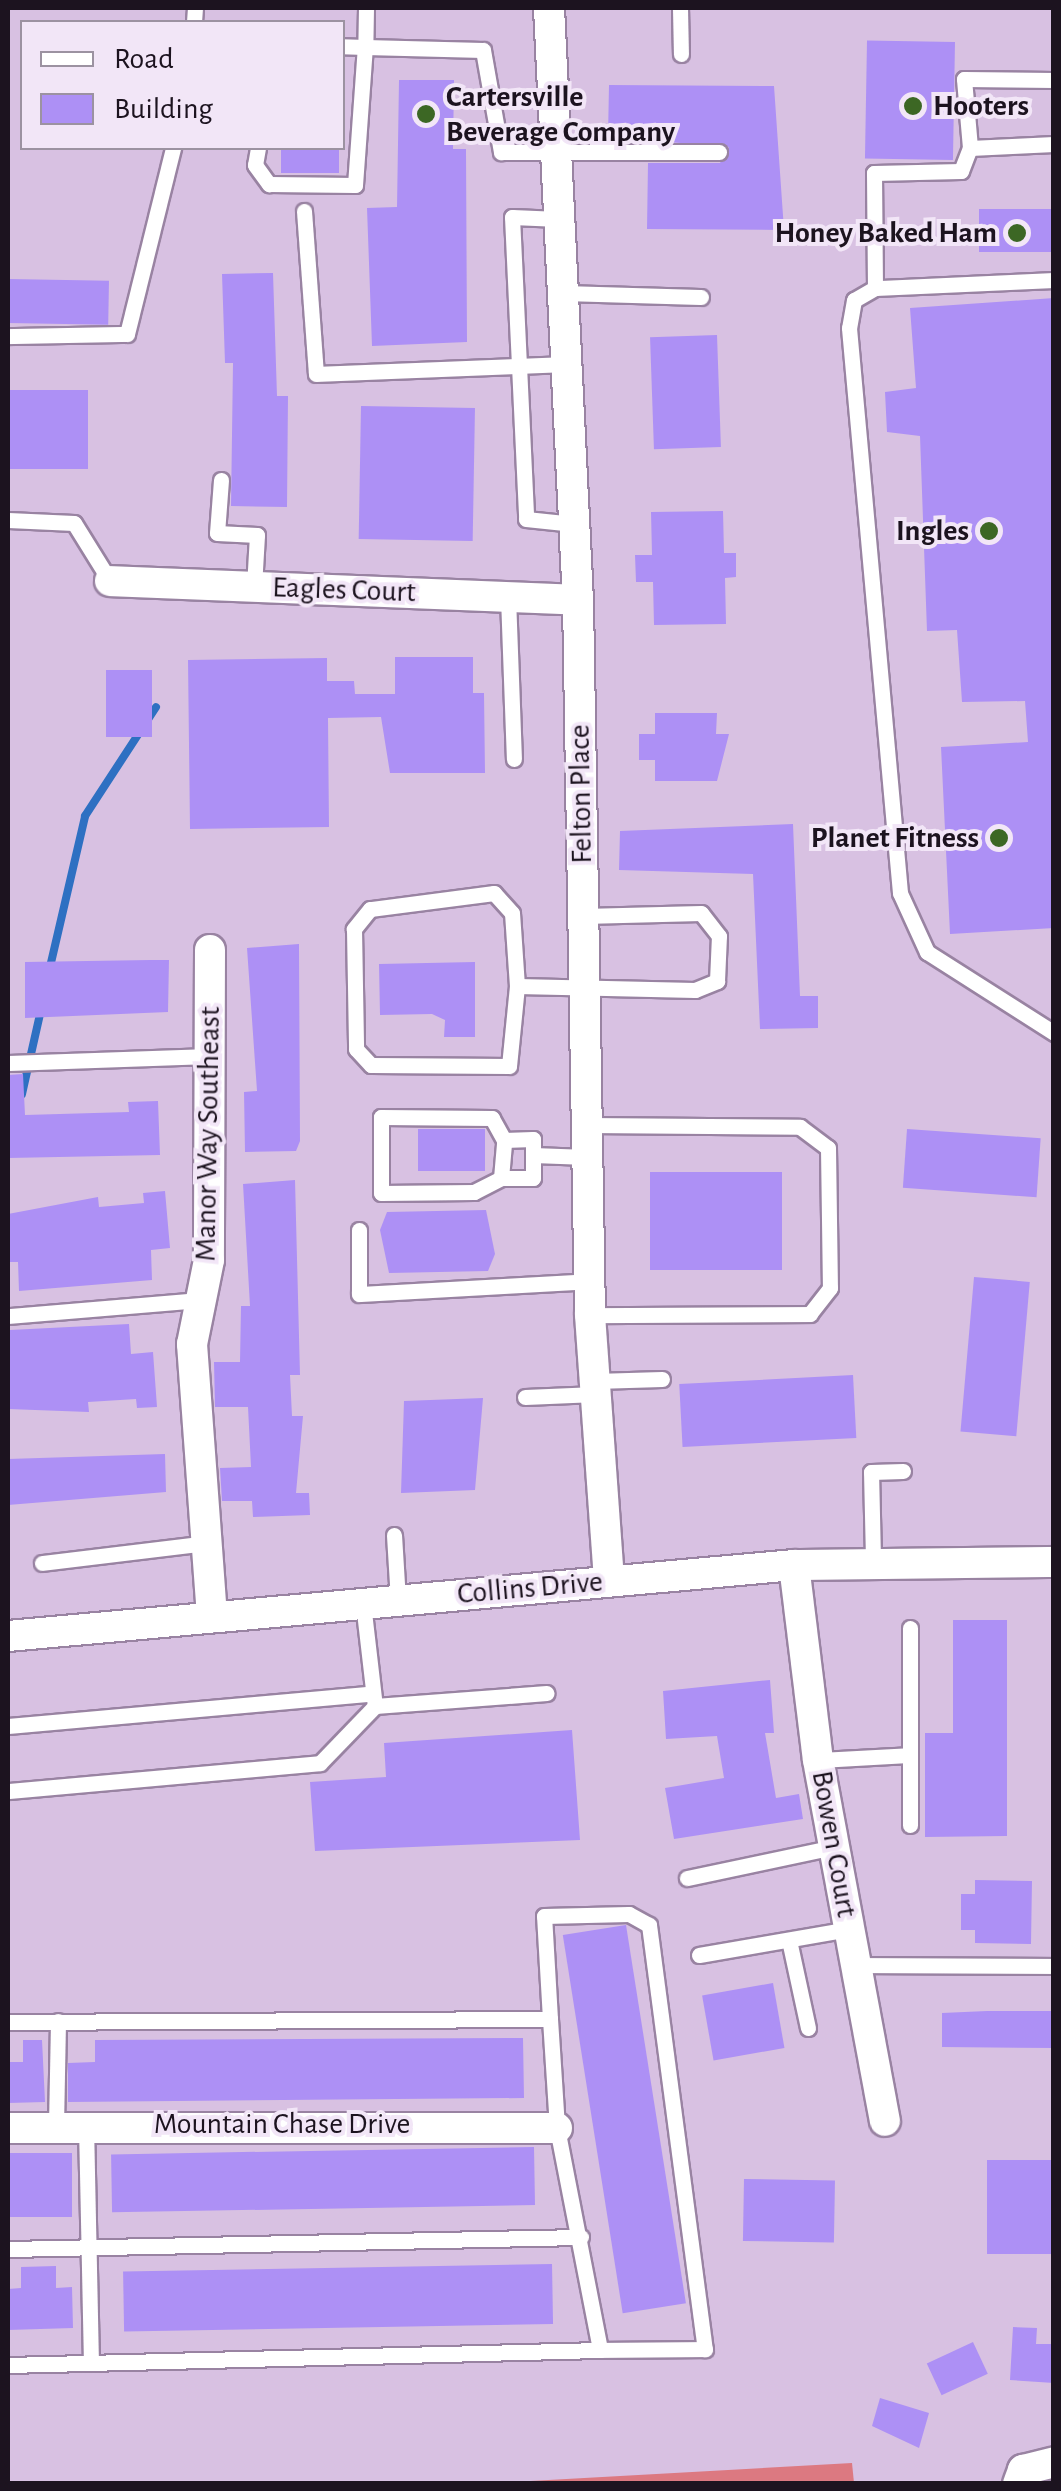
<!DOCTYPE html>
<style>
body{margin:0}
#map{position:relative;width:1061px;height:2491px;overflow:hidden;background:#d8c1e2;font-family:"Alegreya Sans",sans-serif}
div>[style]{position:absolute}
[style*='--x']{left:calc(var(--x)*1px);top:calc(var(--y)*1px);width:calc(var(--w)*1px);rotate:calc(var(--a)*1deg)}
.green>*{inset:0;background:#dc7981}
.stream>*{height:8px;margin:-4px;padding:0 4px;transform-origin:4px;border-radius:4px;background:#2e70c2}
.building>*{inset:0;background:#ad90f5;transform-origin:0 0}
.roads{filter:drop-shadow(2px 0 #9983a2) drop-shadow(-2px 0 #9983a2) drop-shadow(0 2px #9983a2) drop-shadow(0 -2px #9983a2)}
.lane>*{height:15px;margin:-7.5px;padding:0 7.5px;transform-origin:7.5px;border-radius:7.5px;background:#fff}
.street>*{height:30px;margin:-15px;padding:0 15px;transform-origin:15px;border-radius:15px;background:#fff}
.dots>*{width:28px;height:28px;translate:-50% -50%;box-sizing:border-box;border:5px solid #f2e6f7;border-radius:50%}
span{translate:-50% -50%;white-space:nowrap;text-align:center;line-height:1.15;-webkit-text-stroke:8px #f2e6f7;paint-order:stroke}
.poi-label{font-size:30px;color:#1c131f;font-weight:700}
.left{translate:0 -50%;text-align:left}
.right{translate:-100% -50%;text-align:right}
.street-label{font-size:30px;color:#1c131f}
.frame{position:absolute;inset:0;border:10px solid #1c131f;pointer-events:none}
.legend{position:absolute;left:20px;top:20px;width:325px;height:130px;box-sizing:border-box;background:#f2e6f7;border:2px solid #9c92a1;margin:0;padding:12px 18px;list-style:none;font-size:30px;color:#1c131f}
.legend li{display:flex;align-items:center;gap:20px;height:50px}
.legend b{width:50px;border:2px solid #9c92a1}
</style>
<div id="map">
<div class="green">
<div style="clip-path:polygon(852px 2463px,854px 2483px,495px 2483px)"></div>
</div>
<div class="stream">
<div style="--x:50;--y:967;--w:155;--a:-76.9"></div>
<div style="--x:85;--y:816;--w:130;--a:-56.9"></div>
<div style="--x:22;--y:1094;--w:86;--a:-77.3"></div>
</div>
<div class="building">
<div style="left:955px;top:42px;width:118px;height:88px;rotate:91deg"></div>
<div style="clip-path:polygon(399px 80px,454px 80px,453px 149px,466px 149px,467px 342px,372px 346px,367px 208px,397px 207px)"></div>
<div style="clip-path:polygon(609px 85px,774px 86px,784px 230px,647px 229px,648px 163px,720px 163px,729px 147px,608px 137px)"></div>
<div style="left:281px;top:148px;width:58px;height:25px"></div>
<div style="left:1054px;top:209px;width:43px;height:75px;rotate:90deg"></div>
<div style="clip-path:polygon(273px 273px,277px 396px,288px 396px,287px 507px,231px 506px,233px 363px,225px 363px,222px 274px)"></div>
<div style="left:8px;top:279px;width:101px;height:44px;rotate:1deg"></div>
<div style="clip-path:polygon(1054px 298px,1054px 928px,950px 934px,941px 747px,1028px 742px,1025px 701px,962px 702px,957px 630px,927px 631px,920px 436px,887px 432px,885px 392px,916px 388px,910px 308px)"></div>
<div style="left:717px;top:335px;width:112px;height:67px;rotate:88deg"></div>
<div style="left:8px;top:390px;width:80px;height:79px"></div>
<div style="left:361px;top:406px;width:114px;height:133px;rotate:1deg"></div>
<div style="clip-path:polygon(723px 511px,724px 553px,736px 553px,736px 577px,725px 578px,726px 624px,654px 625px,653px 582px,636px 582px,635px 555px,652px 555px,651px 512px)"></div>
<div style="clip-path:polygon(395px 657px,473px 657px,473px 693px,484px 693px,485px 773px,390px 773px,381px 717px,328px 718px,329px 827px,190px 829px,188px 660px,327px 658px,327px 681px,354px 681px,355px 694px,395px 694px)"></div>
<div style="left:106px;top:670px;width:46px;height:67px"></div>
<div style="clip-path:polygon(655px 713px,717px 713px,716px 734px,729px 734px,717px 781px,655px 781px,655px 760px,639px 760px,639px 734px,655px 734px)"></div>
<div style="clip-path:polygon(793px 824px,800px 996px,818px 996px,818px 1028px,760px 1029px,753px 874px,619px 870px,620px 831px)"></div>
<div style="clip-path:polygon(299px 944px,300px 1141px,296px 1151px,245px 1152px,244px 1092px,257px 1091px,247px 948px)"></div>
<div style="clip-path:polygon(150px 960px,169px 960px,168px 1012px,25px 1018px,25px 962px)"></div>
<div style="clip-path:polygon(475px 962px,475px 1037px,444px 1037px,445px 1020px,432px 1014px,380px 1015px,379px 964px)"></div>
<div style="clip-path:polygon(23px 1074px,25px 1115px,129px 1112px,128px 1102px,158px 1101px,160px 1155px,8px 1158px,8px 1075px)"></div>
<div style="left:418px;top:1129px;width:67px;height:42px"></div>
<div style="left:907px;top:1129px;width:134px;height:59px;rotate:4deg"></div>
<div style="left:650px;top:1172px;width:132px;height:98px"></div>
<div style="clip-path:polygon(295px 1180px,300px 1375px,290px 1375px,292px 1416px,303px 1416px,296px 1493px,309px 1493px,310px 1515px,253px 1517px,252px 1501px,222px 1501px,220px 1468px,251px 1467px,248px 1407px,215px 1407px,214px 1362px,240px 1362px,241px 1306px,250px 1306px,243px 1184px)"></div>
<div style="clip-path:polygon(165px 1191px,170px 1248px,151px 1250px,152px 1280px,19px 1291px,18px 1262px,8px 1262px,8px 1214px,98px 1197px,99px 1207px,144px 1203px,143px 1193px)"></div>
<div style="clip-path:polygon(486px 1210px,495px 1254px,488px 1271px,389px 1273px,380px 1230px,387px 1212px)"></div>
<div style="left:974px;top:1277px;width:56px;height:155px;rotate:5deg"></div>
<div style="clip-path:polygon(129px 1324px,131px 1354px,153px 1352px,157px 1407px,137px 1408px,136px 1399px,88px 1402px,89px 1412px,8px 1409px,10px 1330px)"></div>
<div style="left:853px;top:1375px;width:63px;height:174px;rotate:87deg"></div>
<div style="clip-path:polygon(483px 1398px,475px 1490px,401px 1493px,404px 1401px)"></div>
<div style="clip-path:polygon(165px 1454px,166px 1492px,8px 1505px,8px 1459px)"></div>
<div style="clip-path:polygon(953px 1620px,1007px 1620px,1007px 1836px,925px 1837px,925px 1733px,953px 1733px)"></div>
<div style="clip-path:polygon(770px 1680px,774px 1733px,765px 1733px,776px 1798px,799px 1794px,803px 1819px,674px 1839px,665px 1788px,724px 1778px,717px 1736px,666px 1739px,663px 1691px)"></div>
<div style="clip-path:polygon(572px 1730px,580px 1840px,315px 1851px,310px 1782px,386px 1777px,384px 1743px)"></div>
<div style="clip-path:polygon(975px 1880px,1032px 1881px,1031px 1944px,975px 1943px,975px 1930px,961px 1930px,961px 1894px,975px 1894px)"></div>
<div style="left:626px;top:1925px;width:383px;height:64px;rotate:81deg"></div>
<div style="left:773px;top:1983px;width:66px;height:72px;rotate:80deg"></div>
<div style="clip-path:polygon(987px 2011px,1054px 2011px,1054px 2048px,942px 2047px,942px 2013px)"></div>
<div style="clip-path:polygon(523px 2038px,524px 2098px,68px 2102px,68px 2063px,95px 2062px,95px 2040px)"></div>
<div style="clip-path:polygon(23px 2040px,42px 2040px,45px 2102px,8px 2103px,8px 2062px,23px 2062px)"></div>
<div style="left:534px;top:2147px;width:58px;height:423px;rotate:89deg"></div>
<div style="left:72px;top:2153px;width:64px;height:64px;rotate:90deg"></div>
<div style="left:1054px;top:2160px;width:94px;height:67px;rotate:90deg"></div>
<div style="left:744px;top:2179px;width:91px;height:62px;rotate:1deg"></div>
<div style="left:552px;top:2264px;width:60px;height:429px;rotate:89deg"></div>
<div style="clip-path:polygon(56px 2266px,56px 2288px,72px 2287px,73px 2328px,8px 2330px,8px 2289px,21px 2288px,21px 2267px)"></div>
<div style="clip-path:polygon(1013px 2327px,1037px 2328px,1036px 2344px,1054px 2344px,1054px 2383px,1010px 2380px)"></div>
<div style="left:973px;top:2342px;width:35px;height:51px;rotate:65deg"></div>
<div style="clip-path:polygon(880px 2398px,929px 2413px,919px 2448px,872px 2426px)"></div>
</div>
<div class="roads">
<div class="lane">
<div style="--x:366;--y:8;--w:39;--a:91"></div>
<div style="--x:365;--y:47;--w:118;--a:1.5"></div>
<div style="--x:483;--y:50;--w:104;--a:80"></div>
<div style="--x:501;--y:152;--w:218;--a:0"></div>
<div style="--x:680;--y:8;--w:46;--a:88.8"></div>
<div style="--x:194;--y:22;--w:14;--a:-86"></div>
<div style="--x:1054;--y:80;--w:90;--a:-179.4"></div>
<div style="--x:964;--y:79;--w:69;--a:85"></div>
<div style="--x:970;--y:148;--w:84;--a:-2.7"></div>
<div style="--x:258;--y:148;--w:17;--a:100"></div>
<div style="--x:255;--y:165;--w:24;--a:54"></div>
<div style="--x:269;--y:184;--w:86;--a:0.7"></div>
<div style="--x:355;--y:185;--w:138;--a:-85.9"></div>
<div style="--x:365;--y:47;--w:23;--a:-178"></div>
<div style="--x:304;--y:211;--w:163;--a:85.8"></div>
<div style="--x:316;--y:374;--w:250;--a:-2.3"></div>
<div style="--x:559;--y:219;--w:47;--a:-177.6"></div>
<div style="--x:512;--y:217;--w:302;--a:87.3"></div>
<div style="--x:526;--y:519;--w:48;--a:5.9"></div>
<div style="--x:1054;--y:280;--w:179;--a:177.4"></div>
<div style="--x:875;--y:288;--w:24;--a:150"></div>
<div style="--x:854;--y:300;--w:28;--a:100"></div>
<div style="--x:849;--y:328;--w:567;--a:84.84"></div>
<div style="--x:900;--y:893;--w:65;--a:65.4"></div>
<div style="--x:927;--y:952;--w:151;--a:32.5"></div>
<div style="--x:875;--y:288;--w:115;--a:-90.5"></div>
<div style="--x:874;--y:173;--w:87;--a:-1.3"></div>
<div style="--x:961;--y:171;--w:25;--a:-69"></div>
<div style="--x:563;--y:293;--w:138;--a:1.7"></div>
<div style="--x:8;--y:336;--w:119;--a:-1"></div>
<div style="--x:127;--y:334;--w:192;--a:-76.1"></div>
<div style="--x:221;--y:480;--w:53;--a:94.3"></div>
<div style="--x:217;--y:533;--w:40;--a:2.9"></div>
<div style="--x:257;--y:535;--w:52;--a:93.3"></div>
<div style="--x:8;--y:520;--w:66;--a:2.6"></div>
<div style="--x:74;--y:523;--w:68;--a:58.2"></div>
<div style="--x:508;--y:597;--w:162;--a:87.9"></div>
<div style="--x:517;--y:986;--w:73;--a:-93.9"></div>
<div style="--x:512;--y:913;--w:27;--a:-132"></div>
<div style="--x:494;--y:893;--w:125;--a:172.6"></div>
<div style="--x:370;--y:909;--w:26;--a:129"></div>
<div style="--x:354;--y:929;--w:120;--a:89"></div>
<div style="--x:356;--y:1049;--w:22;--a:47"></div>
<div style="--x:371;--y:1065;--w:138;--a:0.4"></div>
<div style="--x:509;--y:1066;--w:80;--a:-84.3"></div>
<div style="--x:517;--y:986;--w:178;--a:1.3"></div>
<div style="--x:695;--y:990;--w:24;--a:-22"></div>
<div style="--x:717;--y:981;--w:45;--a:-87.5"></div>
<div style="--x:719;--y:936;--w:29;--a:-128"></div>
<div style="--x:701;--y:913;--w:118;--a:178.5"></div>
<div style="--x:8;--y:1063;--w:202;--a:-2"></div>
<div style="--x:587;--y:1125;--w:213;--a:0.5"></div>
<div style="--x:800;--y:1127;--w:35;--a:37"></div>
<div style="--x:828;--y:1148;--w:140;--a:89.2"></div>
<div style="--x:830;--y:1288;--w:33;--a:128"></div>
<div style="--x:810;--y:1314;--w:220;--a:179.7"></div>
<div style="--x:504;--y:1140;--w:29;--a:-2"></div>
<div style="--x:533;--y:1139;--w:16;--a:90"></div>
<div style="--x:501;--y:1178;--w:38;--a:-85"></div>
<div style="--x:504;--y:1140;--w:25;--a:-119"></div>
<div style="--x:492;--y:1118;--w:111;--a:-179.5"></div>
<div style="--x:381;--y:1117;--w:76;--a:90"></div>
<div style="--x:381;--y:1193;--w:93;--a:-0.6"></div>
<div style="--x:474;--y:1192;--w:30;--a:-27"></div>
<div style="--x:501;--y:1178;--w:32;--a:0"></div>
<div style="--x:533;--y:1178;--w:23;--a:-90"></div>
<div style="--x:533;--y:1155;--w:54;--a:2.1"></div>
<div style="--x:359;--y:1230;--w:64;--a:90"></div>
<div style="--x:359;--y:1294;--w:231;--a:-3.2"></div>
<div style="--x:9;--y:1316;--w:193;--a:-4.8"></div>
<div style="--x:595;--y:1381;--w:67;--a:-1.7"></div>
<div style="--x:525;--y:1397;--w:71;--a:-2.4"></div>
<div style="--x:394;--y:1535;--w:65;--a:86.5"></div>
<div style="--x:873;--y:1559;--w:87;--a:-91.3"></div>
<div style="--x:871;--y:1472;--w:32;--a:-2"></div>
<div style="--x:42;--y:1563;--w:166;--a:-6.9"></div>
<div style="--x:363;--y:1603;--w:104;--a:83.4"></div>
<div style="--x:375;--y:1706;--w:172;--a:-4.3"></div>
<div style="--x:8;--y:1726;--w:363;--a:-5.1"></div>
<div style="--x:818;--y:1760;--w:92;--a:-3.1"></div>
<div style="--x:8;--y:1791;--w:313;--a:-5.1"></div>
<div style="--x:320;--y:1763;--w:79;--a:-46"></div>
<div style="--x:910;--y:1825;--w:197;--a:-90"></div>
<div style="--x:687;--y:1878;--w:150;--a:-11.9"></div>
<div style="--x:789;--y:1940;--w:90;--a:77.8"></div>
<div style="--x:699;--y:1955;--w:153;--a:-9.8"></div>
<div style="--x:856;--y:1965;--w:198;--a:0.3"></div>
<div style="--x:550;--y:2019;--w:103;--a:-93.3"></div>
<div style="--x:544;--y:1916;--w:85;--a:-1.3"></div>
<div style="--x:629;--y:1914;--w:23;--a:29"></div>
<div style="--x:649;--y:1925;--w:428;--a:82.5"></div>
<div style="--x:705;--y:2349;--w:105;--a:179.5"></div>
<div style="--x:8;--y:2022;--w:542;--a:-0.32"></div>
<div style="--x:550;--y:2019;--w:109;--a:86.3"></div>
<div style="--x:557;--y:2128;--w:226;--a:79"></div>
<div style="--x:600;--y:2350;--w:592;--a:178.55"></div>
<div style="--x:86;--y:2125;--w:236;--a:88.8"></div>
<div style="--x:56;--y:2126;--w:105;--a:-88.9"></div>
<div style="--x:8;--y:2249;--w:573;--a:-1.2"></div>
</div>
<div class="street">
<div style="--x:549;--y:8;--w:593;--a:87.2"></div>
<div style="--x:578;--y:600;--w:715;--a:89.04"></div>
<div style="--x:590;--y:1315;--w:267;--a:85.9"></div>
<div style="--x:110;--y:581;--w:468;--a:2.3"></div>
<div style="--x:210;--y:950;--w:310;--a:90.2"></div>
<div style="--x:209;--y:1260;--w:86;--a:101.4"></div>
<div style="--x:192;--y:1344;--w:274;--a:85.8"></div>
<div style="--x:794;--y:1565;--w:196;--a:83"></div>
<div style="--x:818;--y:1760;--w:367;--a:79.5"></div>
<div style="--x:8;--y:1636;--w:789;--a:-5.16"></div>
<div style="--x:794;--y:1565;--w:260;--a:-0.7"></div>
<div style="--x:8;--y:2128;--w:549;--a:0"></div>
<div style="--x:1018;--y:2484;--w:15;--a:-70"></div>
<div style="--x:1023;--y:2470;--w:32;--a:-14"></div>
</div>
</div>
<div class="dots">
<div style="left:913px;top:106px;background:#3c6724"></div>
<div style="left:426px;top:114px;background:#3c6724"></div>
<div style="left:1017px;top:233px;background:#3c6724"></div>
<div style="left:989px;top:531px;background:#3c6724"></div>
<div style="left:999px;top:838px;background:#3c6724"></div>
</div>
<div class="poi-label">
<span class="left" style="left:446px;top:114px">Cartersville<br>Beverage Company</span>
<span class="left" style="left:933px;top:106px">Hooters</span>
<span class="right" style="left:997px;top:233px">Honey Baked Ham</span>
<span class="right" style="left:969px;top:531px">Ingles</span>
<span class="right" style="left:979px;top:838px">Planet Fitness</span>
</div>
<div class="street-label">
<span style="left:344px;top:590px;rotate:2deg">Eagles Court</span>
<span style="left:581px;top:794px;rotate:-91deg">Felton Place</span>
<span style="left:208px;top:1134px;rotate:-89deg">Manor Way Southeast</span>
<span style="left:530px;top:1588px;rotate:-5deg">Collins Drive</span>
<span style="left:834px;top:1844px;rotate:80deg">Bowen Court</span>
<span style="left:282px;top:2124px">Mountain Chase Drive</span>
</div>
<div class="frame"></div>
<ul class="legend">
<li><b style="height:12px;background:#fff"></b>Road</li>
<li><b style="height:28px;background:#ad90f5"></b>Building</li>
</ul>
</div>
